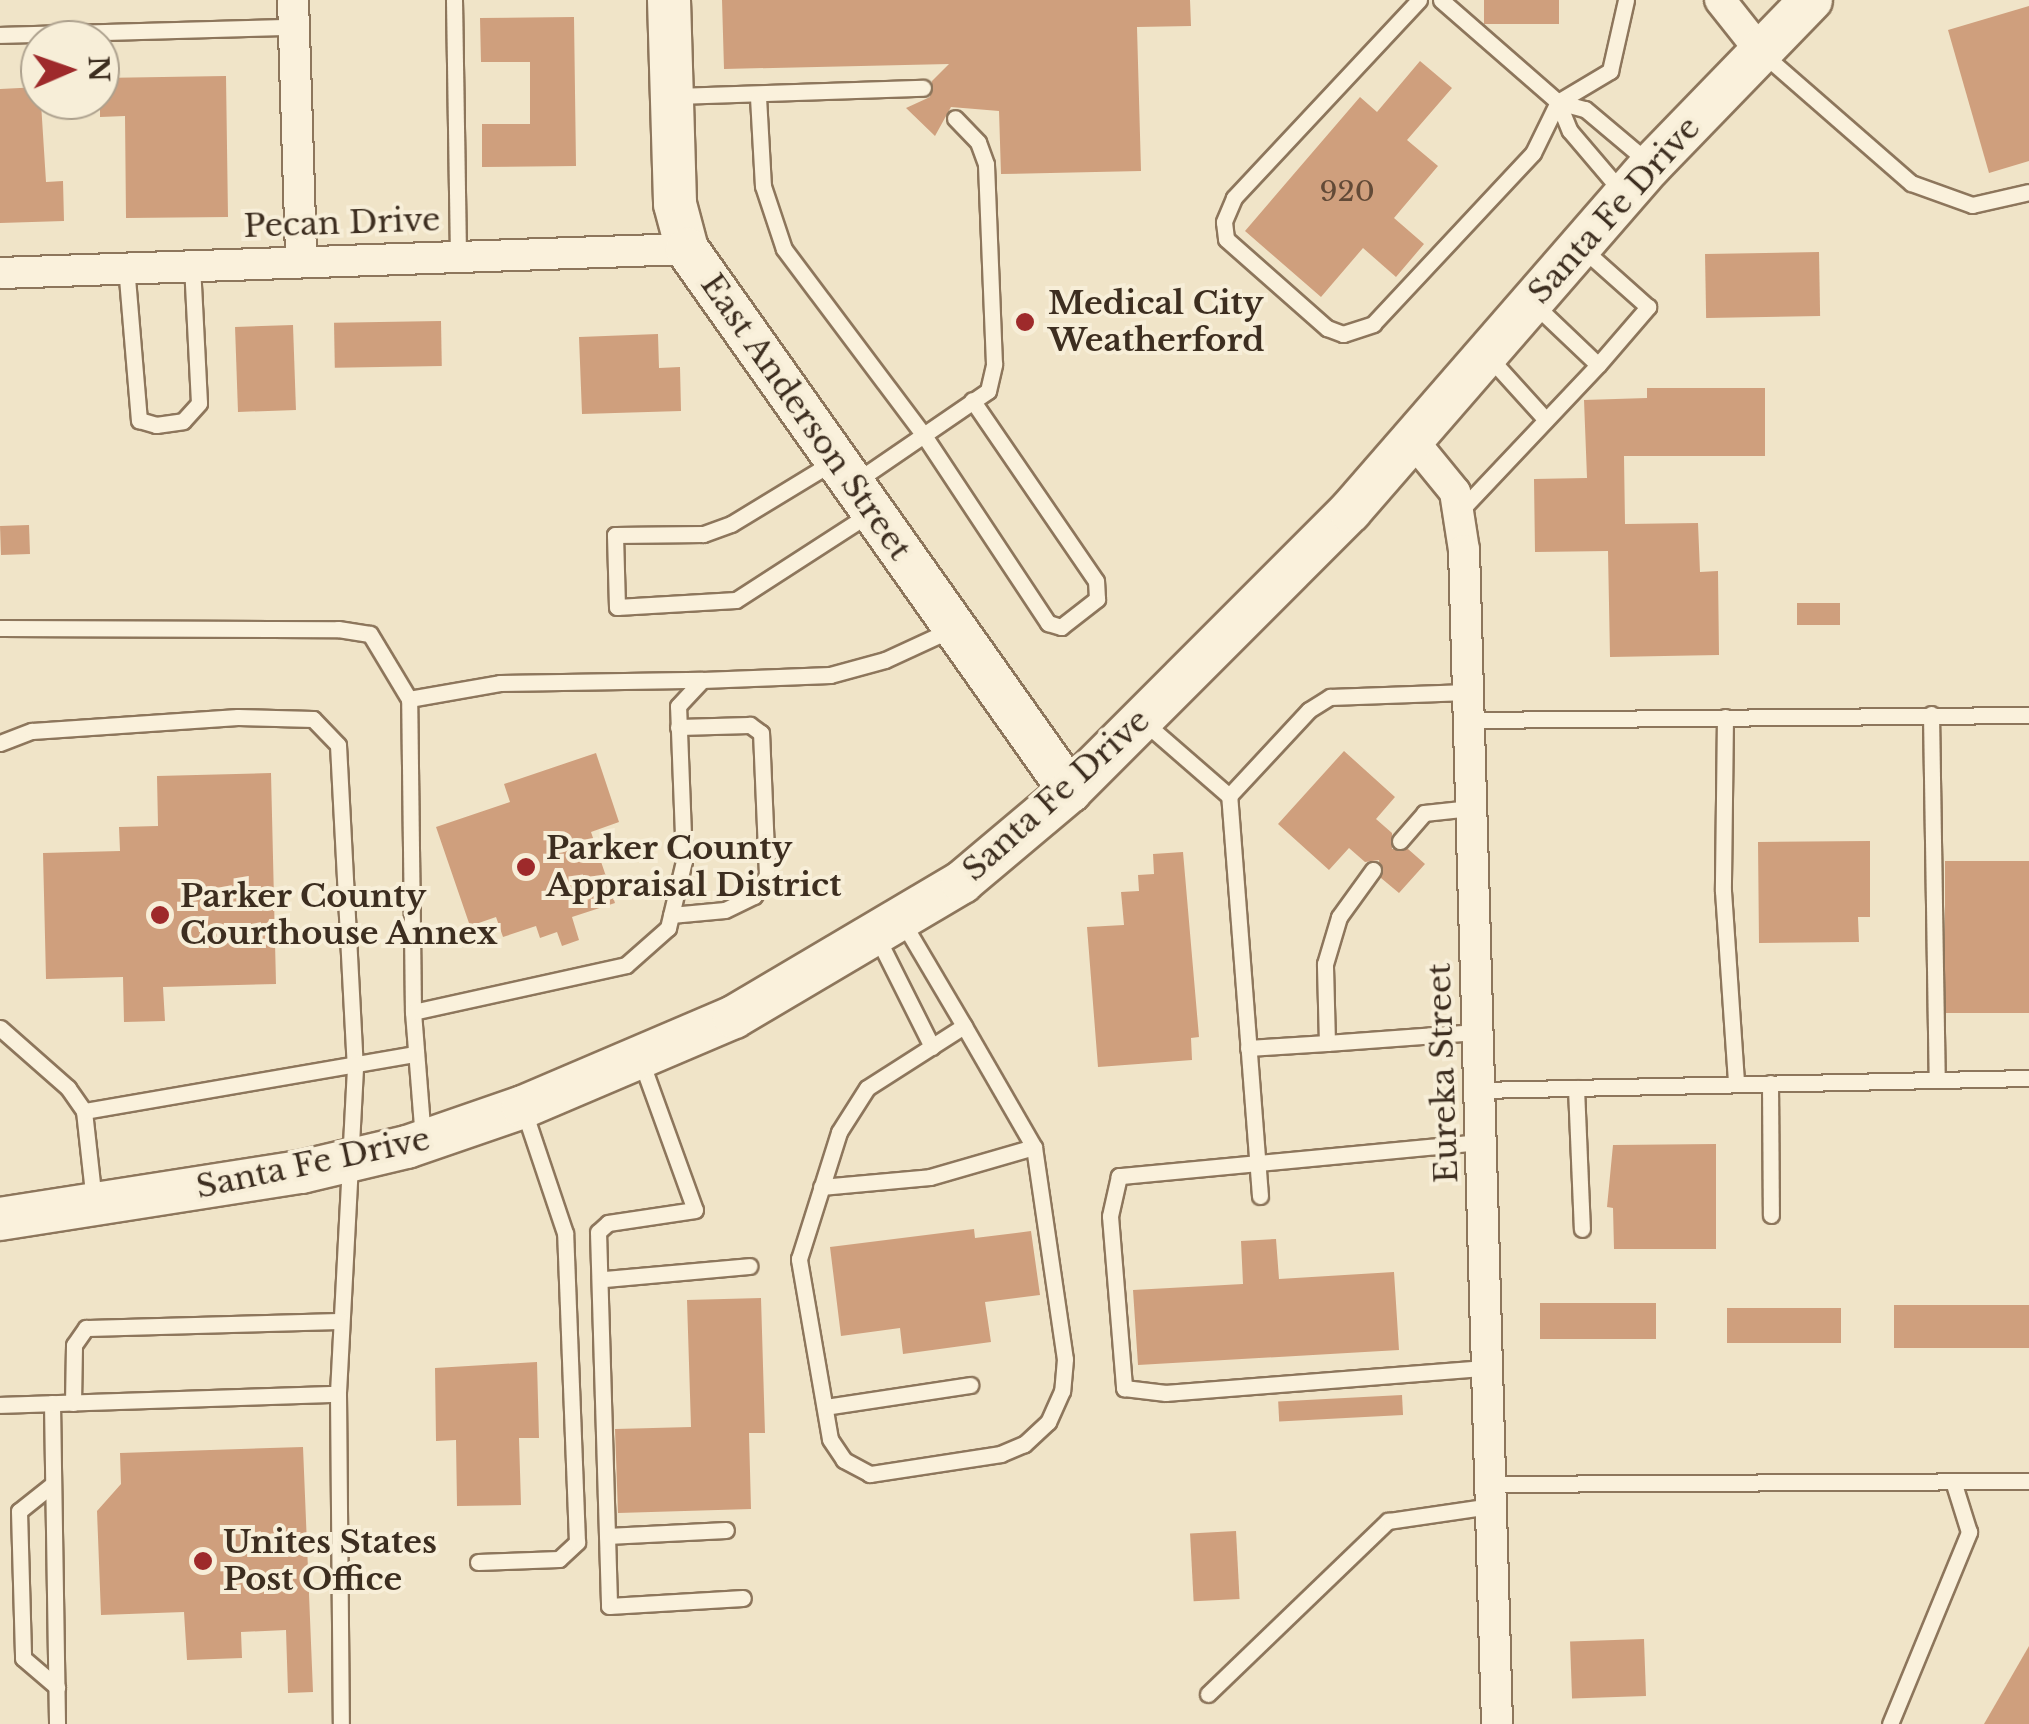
<!DOCTYPE html>
<style>
body{margin:0}
#map{position:relative;width:2029px;height:1724px;overflow:hidden;background:#f0e4c8;font-family:"Libre Baskerville",serif}
div>[style]{position:absolute}
[style*='--x']{left:calc(var(--x)*1px);top:calc(var(--y)*1px);width:calc(var(--w)*1px);rotate:calc(var(--a)*1deg)}
.building>*{inset:0;background:#cf9f7d;transform-origin:0 0}
.roads{filter:drop-shadow(2px 0 #8d765c) drop-shadow(-2px 0 #8d765c) drop-shadow(0 2px #8d765c) drop-shadow(0 -2px #8d765c)}
.lane>*{height:15px;margin:-7.5px;padding:0 7.5px;transform-origin:7.5px;border-radius:7.5px;background:#faf1dc}
.street>*{height:30px;margin:-15px;padding:0 15px;transform-origin:15px;border-radius:15px;background:#faf1dc}
.secondary>*{height:42px;margin:-21px;padding:0 21px;transform-origin:21px;border-radius:21px;background:#faf1dc}
.dots>*{width:28px;height:28px;translate:-50% -50%;box-sizing:border-box;border:5px solid #f7eed8;border-radius:50%}
span{translate:-50% -50%;white-space:nowrap;text-align:center;line-height:1.15;-webkit-text-stroke:8px #f7eed8;paint-order:stroke}
.number-label{font-size:28px;color:#624a37}
.number-label span{-webkit-text-stroke-width:0}
.street-label{font-size:32px;color:#3d2e20}
.poi-label{font-size:32px;color:#3d2e20;font-weight:700}
.left{translate:0 -50%;text-align:left}
.north{position:absolute;left:20px;top:20px;width:100px;height:100px;box-sizing:border-box;background:#f7eed8;border:2px solid #ada18e;border-radius:50%;rotate:88deg;font-size:28px;font-weight:700;line-height:40px;text-align:center;color:#3d2e20}
.north::after{content:'';display:block;margin:auto;width:35px;height:45px;background:#9e2a2b;clip-path:polygon(50% 0,100% 100%,50% 72%,0 100%)}
</style>
<div id="map">
<div class="building">
<div style="clip-path:polygon(722px 0,1190px 0,1191px 26px,1137px 27px,1141px 171px,1001px 174px,999px 111px,951px 107px,935px 136px,906px 108px,930px 97px,932px 81px,949px 64px,724px 69px)"></div>
<div style="left:1484px;top:0;width:75px;height:24px"></div>
<div style="clip-path:polygon(2029px 6px,2029px 161px,1989px 173px,1948px 30px)"></div>
<div style="clip-path:polygon(574px 17px,576px 166px,482px 167px,482px 124px,530px 124px,530px 62px,481px 62px,480px 18px)"></div>
<div style="clip-path:polygon(1420px 61px,1452px 88px,1407px 140px,1438px 166px,1394px 218px,1424px 244px,1396px 277px,1363px 248px,1321px 297px,1245px 231px,1360px 97px,1377px 112px)"></div>
<div style="clip-path:polygon(226px 76px,228px 217px,126px 218px,125px 116px,100px 117px,100px 78px)"></div>
<div style="clip-path:polygon(40px 87px,46px 182px,63px 181px,64px 221px,0 223px,0 89px)"></div>
<div style="left:1819px;top:252px;width:64px;height:114px;rotate:89deg"></div>
<div style="left:441px;top:321px;width:45px;height:107px;rotate:89deg"></div>
<div style="left:293px;top:325px;width:85px;height:58px;rotate:88deg"></div>
<div style="clip-path:polygon(658px 334px,659px 368px,680px 367px,681px 411px,582px 414px,579px 337px)"></div>
<div style="clip-path:polygon(1647px 388px,1765px 388px,1765px 456px,1624px 456px,1625px 524px,1698px 523px,1700px 572px,1718px 571px,1719px 655px,1610px 657px,1608px 551px,1535px 552px,1534px 479px,1587px 478px,1584px 400px,1647px 398px)"></div>
<div style="left:29px;top:525px;width:29px;height:29px;rotate:88deg"></div>
<div style="left:1840px;top:603px;width:22px;height:43px;rotate:90deg"></div>
<div style="clip-path:polygon(1344px 751px,1395px 797px,1376px 819px,1392px 833px,1392px 849px,1408px 849px,1425px 864px,1399px 893px,1381px 878px,1379px 860px,1365px 862px,1349px 848px,1329px 870px,1278px 824px)"></div>
<div style="clip-path:polygon(596px 753px,619px 822px,591px 832px,615px 903px,572px 917px,579px 940px,562px 946px,557px 932px,540px 938px,536px 926px,503px 937px,496px 917px,470px 926px,436px 827px,510px 802px,504px 784px)"></div>
<div style="clip-path:polygon(271px 773px,276px 984px,163px 987px,165px 1021px,124px 1022px,123px 977px,46px 979px,43px 853px,120px 851px,119px 827px,158px 826px,157px 776px)"></div>
<div style="clip-path:polygon(1870px 841px,1870px 917px,1858px 917px,1859px 942px,1759px 943px,1758px 842px)"></div>
<div style="clip-path:polygon(1183px 852px,1199px 1037px,1191px 1038px,1192px 1060px,1098px 1067px,1087px 927px,1124px 925px,1121px 892px,1139px 891px,1138px 875px,1154px 874px,1153px 854px)"></div>
<div style="left:2029px;top:861px;width:152px;height:84px;rotate:90deg"></div>
<div style="clip-path:polygon(1716px 1144px,1716px 1249px,1614px 1249px,1613px 1208px,1607px 1207px,1613px 1145px)"></div>
<div style="clip-path:polygon(974px 1229px,975px 1238px,1031px 1231px,1040px 1295px,985px 1302px,991px 1342px,903px 1354px,900px 1328px,841px 1336px,830px 1247px)"></div>
<div style="clip-path:polygon(1276px 1239px,1279px 1279px,1394px 1272px,1399px 1350px,1138px 1365px,1133px 1290px,1243px 1284px,1241px 1241px)"></div>
<div style="clip-path:polygon(761px 1298px,765px 1433px,749px 1433px,751px 1509px,618px 1513px,615px 1429px,691px 1427px,687px 1300px)"></div>
<div style="left:1656px;top:1303px;width:36px;height:116px;rotate:90deg"></div>
<div style="left:1894px;top:1305px;width:135px;height:43px"></div>
<div style="left:1727px;top:1308px;width:114px;height:35px"></div>
<div style="clip-path:polygon(537px 1362px,539px 1438px,519px 1438px,521px 1505px,457px 1506px,456px 1440px,436px 1441px,435px 1368px)"></div>
<div style="left:1402px;top:1395px;width:20px;height:124px;rotate:87deg"></div>
<div style="clip-path:polygon(303px 1447px,313px 1692px,288px 1693px,286px 1630px,241px 1632px,242px 1658px,187px 1660px,184px 1612px,101px 1615px,97px 1511px,121px 1484px,120px 1453px)"></div>
<div style="left:1236px;top:1531px;width:68px;height:46px;rotate:87deg"></div>
<div style="left:1644px;top:1639px;width:57px;height:74px;rotate:88deg"></div>
<div style="clip-path:polygon(2029px 1646px,2029px 1724px,1984px 1724px)"></div>
</div>
<div class="roads">
<div class="lane">
<div style="--x:454;--y:0;--w:254;--a:89.1"></div>
<div style="--x:1419;--y:0;--w:271;--a:133.1"></div>
<div style="--x:1234;--y:198;--w:26;--a:113"></div>
<div style="--x:1224;--y:222;--w:17;--a:83"></div>
<div style="--x:1226;--y:239;--w:135;--a:41.4"></div>
<div style="--x:1327;--y:328;--w:17;--a:21"></div>
<div style="--x:1343;--y:334;--w:32;--a:-18"></div>
<div style="--x:1373;--y:324;--w:234;--a:-46.9"></div>
<div style="--x:1533;--y:153;--w:57;--a:-63.9"></div>
<div style="--x:1558;--y:102;--w:61;--a:-30.8"></div>
<div style="--x:1610;--y:71;--w:73;--a:-77.3"></div>
<div style="--x:1441;--y:0;--w:155;--a:41.1"></div>
<div style="--x:1558;--y:102;--w:28;--a:15"></div>
<div style="--x:1585;--y:109;--w:82;--a:40.1"></div>
<div style="--x:0;--y:35;--w:294;--a:-1.6"></div>
<div style="--x:1762;--y:53;--w:198;--a:41.1"></div>
<div style="--x:1911;--y:183;--w:65;--a:19.8"></div>
<div style="--x:1972;--y:205;--w:58;--a:-12.8"></div>
<div style="--x:676;--y:96;--w:247;--a:-1.9"></div>
<div style="--x:758;--y:97;--w:89;--a:86.8"></div>
<div style="--x:763;--y:186;--w:66;--a:71.6"></div>
<div style="--x:784;--y:249;--w:231;--a:53.1"></div>
<div style="--x:923;--y:434;--w:227;--a:56.5"></div>
<div style="--x:1048;--y:623;--w:14;--a:17"></div>
<div style="--x:1061;--y:627;--w:46;--a:-37.9"></div>
<div style="--x:1097;--y:599;--w:18;--a:-93"></div>
<div style="--x:1096;--y:581;--w:219;--a:-124.4"></div>
<div style="--x:1558;--y:102;--w:31;--a:68"></div>
<div style="--x:1570;--y:131;--w:79;--a:49.6"></div>
<div style="--x:126;--y:266;--w:155;--a:85.2"></div>
<div style="--x:139;--y:420;--w:18;--a:16"></div>
<div style="--x:156;--y:425;--w:27;--a:-8"></div>
<div style="--x:183;--y:421;--w:24;--a:-48"></div>
<div style="--x:199;--y:403;--w:140;--a:-92.9"></div>
<div style="--x:1534;--y:304;--w:88;--a:43.6"></div>
<div style="--x:1598;--y:365;--w:77;--a:-49.2"></div>
<div style="--x:1648;--y:307;--w:87;--a:-138.3"></div>
<div style="--x:1488;--y:356;--w:86;--a:47.8"></div>
<div style="--x:833;--y:462;--w:119;--a:148.7"></div>
<div style="--x:731;--y:524;--w:30;--a:160"></div>
<div style="--x:703;--y:534;--w:88;--a:179.3"></div>
<div style="--x:615;--y:535;--w:72;--a:88.4"></div>
<div style="--x:617;--y:607;--w:119;--a:-3.4"></div>
<div style="--x:736;--y:600;--w:158;--a:-32.9"></div>
<div style="--x:855;--y:482;--w:161;--a:-34.4"></div>
<div style="--x:988;--y:391;--w:28;--a:-77"></div>
<div style="--x:994;--y:364;--w:200;--a:-92.3"></div>
<div style="--x:986;--y:164;--w:23;--a:-110"></div>
<div style="--x:978;--y:142;--w:33;--a:-134"></div>
<div style="--x:1460;--y:511;--w:201;--a:-46.6"></div>
<div style="--x:0;--y:628;--w:338;--a:0.2"></div>
<div style="--x:338;--y:629;--w:32;--a:9"></div>
<div style="--x:370;--y:634;--w:76;--a:59"></div>
<div style="--x:1931;--y:714;--w:366;--a:89.1"></div>
<div style="--x:1725;--y:717;--w:174;--a:90.7"></div>
<div style="--x:1723;--y:891;--w:193;--a:86.1"></div>
<div style="--x:1468;--y:720;--w:561;--a:-0.51"></div>
<div style="--x:1144;--y:722;--w:113;--a:41"></div>
<div style="--x:0;--y:743;--w:34;--a:-21"></div>
<div style="--x:32;--y:731;--w:206;--a:-3.9"></div>
<div style="--x:238;--y:717;--w:75;--a:1.5"></div>
<div style="--x:313;--y:719;--w:36;--a:46"></div>
<div style="--x:338;--y:745;--w:323;--a:87"></div>
<div style="--x:355;--y:1068;--w:326;--a:93"></div>
<div style="--x:338;--y:1394;--w:330;--a:89.5"></div>
<div style="--x:1400;--y:841;--w:37;--a:-49"></div>
<div style="--x:1424;--y:813;--w:47;--a:-6.1"></div>
<div style="--x:671;--y:915;--w:54;--a:-5.3"></div>
<div style="--x:725;--y:910;--w:32;--a:-26"></div>
<div style="--x:754;--y:896;--w:25;--a:-58"></div>
<div style="--x:767;--y:875;--w:142;--a:-92.4"></div>
<div style="--x:761;--y:733;--w:14;--a:-144"></div>
<div style="--x:750;--y:725;--w:72;--a:178.4"></div>
<div style="--x:902;--y:921;--w:122;--a:59.4"></div>
<div style="--x:964;--y:1026;--w:140;--a:60"></div>
<div style="--x:1034;--y:1147;--w:214;--a:81.7"></div>
<div style="--x:1065;--y:1359;--w:32;--a:95"></div>
<div style="--x:1062;--y:1391;--w:34;--a:114"></div>
<div style="--x:1048;--y:1422;--w:33;--a:137"></div>
<div style="--x:1024;--y:1444;--w:25;--a:157"></div>
<div style="--x:1001;--y:1454;--w:133;--a:171.3"></div>
<div style="--x:870;--y:1474;--w:30;--a:-152"></div>
<div style="--x:844;--y:1460;--w:25;--a:-124"></div>
<div style="--x:830;--y:1439;--w:183;--a:-99.8"></div>
<div style="--x:799;--y:1259;--w:133;--a:-72.5"></div>
<div style="--x:839;--y:1132;--w:52;--a:-57.5"></div>
<div style="--x:867;--y:1088;--w:115;--a:-32.6"></div>
<div style="--x:877;--y:937;--w:123;--a:63.4"></div>
<div style="--x:413;--y:1012;--w:313;--a:-90.7"></div>
<div style="--x:409;--y:699;--w:92;--a:-10"></div>
<div style="--x:500;--y:683;--w:202;--a:-0.9"></div>
<div style="--x:0;--y:1028;--w:91;--a:41.4"></div>
<div style="--x:68;--y:1088;--w:28;--a:55"></div>
<div style="--x:84;--y:1111;--w:92;--a:83.7"></div>
<div style="--x:1327;--y:1043;--w:150;--a:-4.2"></div>
<div style="--x:1248;--y:1048;--w:79;--a:-3.6"></div>
<div style="--x:1327;--y:1043;--w:79;--a:-91.5"></div>
<div style="--x:1325;--y:964;--w:49;--a:-73.4"></div>
<div style="--x:1339;--y:917;--w:58;--a:-54.1"></div>
<div style="--x:641;--y:1061;--w:158;--a:70.1"></div>
<div style="--x:695;--y:1210;--w:88;--a:171.5"></div>
<div style="--x:608;--y:1223;--w:13;--a:138"></div>
<div style="--x:598;--y:1232;--w:374;--a:88.3"></div>
<div style="--x:609;--y:1606;--w:134;--a:-3.4"></div>
<div style="--x:1770;--y:1083;--w:132;--a:89.6"></div>
<div style="--x:1576;--y:1088;--w:141;--a:87.6"></div>
<div style="--x:1479;--y:1090;--w:550;--a:-1.25"></div>
<div style="--x:84;--y:1111;--w:336;--a:-9.8"></div>
<div style="--x:423;--y:1139;--w:127;--a:-94.5"></div>
<div style="--x:413;--y:1012;--w:218;--a:-12.4"></div>
<div style="--x:626;--y:965;--w:56;--a:-41.4"></div>
<div style="--x:668;--y:928;--w:69;--a:-76.6"></div>
<div style="--x:684;--y:861;--w:155;--a:-92.2"></div>
<div style="--x:678;--y:706;--w:35;--a:-47"></div>
<div style="--x:702;--y:680;--w:128;--a:-2.2"></div>
<div style="--x:830;--y:675;--w:57;--a:-15.3"></div>
<div style="--x:885;--y:660;--w:74;--a:-24.8"></div>
<div style="--x:1480;--y:1142;--w:363;--a:174.6"></div>
<div style="--x:1119;--y:1176;--w:41;--a:102.7"></div>
<div style="--x:1110;--y:1216;--w:173;--a:85.3"></div>
<div style="--x:1124;--y:1388;--w:42;--a:6.8"></div>
<div style="--x:1166;--y:1393;--w:322;--a:-4.5"></div>
<div style="--x:821;--y:1187;--w:109;--a:-5.2"></div>
<div style="--x:930;--y:1177;--w:108;--a:-16.1"></div>
<div style="--x:1260;--y:1196;--w:401;--a:-94.4"></div>
<div style="--x:1229;--y:796;--w:117;--a:-47.1"></div>
<div style="--x:1309;--y:710;--w:25;--a:-32"></div>
<div style="--x:1330;--y:697;--w:137;--a:-2.1"></div>
<div style="--x:604;--y:1279;--w:146;--a:-5.1"></div>
<div style="--x:52;--y:1403;--w:321;--a:89.1"></div>
<div style="--x:73;--y:1403;--w:58;--a:-89"></div>
<div style="--x:74;--y:1345;--w:21;--a:-55"></div>
<div style="--x:86;--y:1328;--w:254;--a:-1.6"></div>
<div style="--x:0;--y:1405;--w:338;--a:-1.9"></div>
<div style="--x:825;--y:1407;--w:147;--a:-8.6"></div>
<div style="--x:53;--y:1484;--w:43;--a:141.5"></div>
<div style="--x:19;--y:1511;--w:147;--a:88.4"></div>
<div style="--x:23;--y:1658;--w:45;--a:40.5"></div>
<div style="--x:1490;--y:1484;--w:539;--a:-0.32"></div>
<div style="--x:607;--y:1536;--w:119;--a:-2.9"></div>
<div style="--x:478;--y:1562;--w:81;--a:-2.1"></div>
<div style="--x:559;--y:1559;--w:25;--a:-43"></div>
<div style="--x:577;--y:1542;--w:309;--a:-92.2"></div>
<div style="--x:565;--y:1233;--w:129;--a:-108.6"></div>
<div style="--x:1208;--y:1694;--w:250;--a:-43.9"></div>
<div style="--x:1388;--y:1521;--w:104;--a:-8.3"></div>
<div style="--x:1890;--y:1724;--w:208;--a:-67.6"></div>
<div style="--x:1969;--y:1532;--w:53;--a:-107.4"></div>
</div>
<div class="street">
<div style="--x:293;--y:0;--w:258;--a:88.2"></div>
<div style="--x:1720;--y:0;--w:68;--a:51.6"></div>
<div style="--x:0;--y:273;--w:687;--a:-2"></div>
<div style="--x:1410;--y:437;--w:71;--a:50.7"></div>
<div style="--x:1455;--y:492;--w:59;--a:81.2"></div>
<div style="--x:1464;--y:550;--w:1174;--a:88.39"></div>
</div>
<div class="secondary">
<div style="--x:669;--y:0;--w:204;--a:88.3"></div>
<div style="--x:675;--y:204;--w:47;--a:75.1"></div>
<div style="--x:687;--y:249;--w:664;--a:54.75"></div>
<div style="--x:0;--y:1219;--w:305;--a:-8.9"></div>
<div style="--x:301;--y:1172;--w:109;--a:-13.3"></div>
<div style="--x:407;--y:1147;--w:123;--a:-19"></div>
<div style="--x:523;--y:1107;--w:229;--a:-23.1"></div>
<div style="--x:734;--y:1017;--w:265;--a:-30.6"></div>
<div style="--x:962;--y:882;--w:141;--a:-40.1"></div>
<div style="--x:1070;--y:791;--w:396;--a:-45"></div>
<div style="--x:1350;--y:511;--w:459;--a:-49"></div>
<div style="--x:1651;--y:165;--w:230;--a:-45.9"></div>
</div>
</div>
<div class="dots">
<div style="left:1025px;top:322px;background:#9e2a2b"></div>
<div style="left:526px;top:867px;background:#9e2a2b"></div>
<div style="left:160px;top:915px;background:#9e2a2b"></div>
<div style="left:203px;top:1561px;background:#9e2a2b"></div>
</div>
<div class="number-label">
<span style="left:1347px;top:192px">920</span>
</div>
<div class="street-label">
<span style="left:1614px;top:210px;rotate:-48deg">Santa Fe Drive</span>
<span style="left:342px;top:223px;rotate:-2deg">Pecan Drive</span>
<span style="left:806px;top:417px;rotate:55deg">East Anderson Street</span>
<span style="left:1056px;top:795px;rotate:-42deg">Santa Fe Drive</span>
<span style="left:1443px;top:1073px;rotate:-92deg">Eureka Street</span>
<span style="left:313px;top:1163px;rotate:-12deg">Santa Fe Drive</span>
</div>
<div class="poi-label">
<span class="left" style="left:1048px;top:322px">Medical City<br>Weatherford</span>
<span class="left" style="left:546px;top:867px">Parker County<br>Appraisal District</span>
<span class="left" style="left:180px;top:915px">Parker County<br>Courthouse Annex</span>
<span class="left" style="left:223px;top:1561px">Unites States<br>Post Office</span>
</div>
<div class="north">N</div>
</div>
